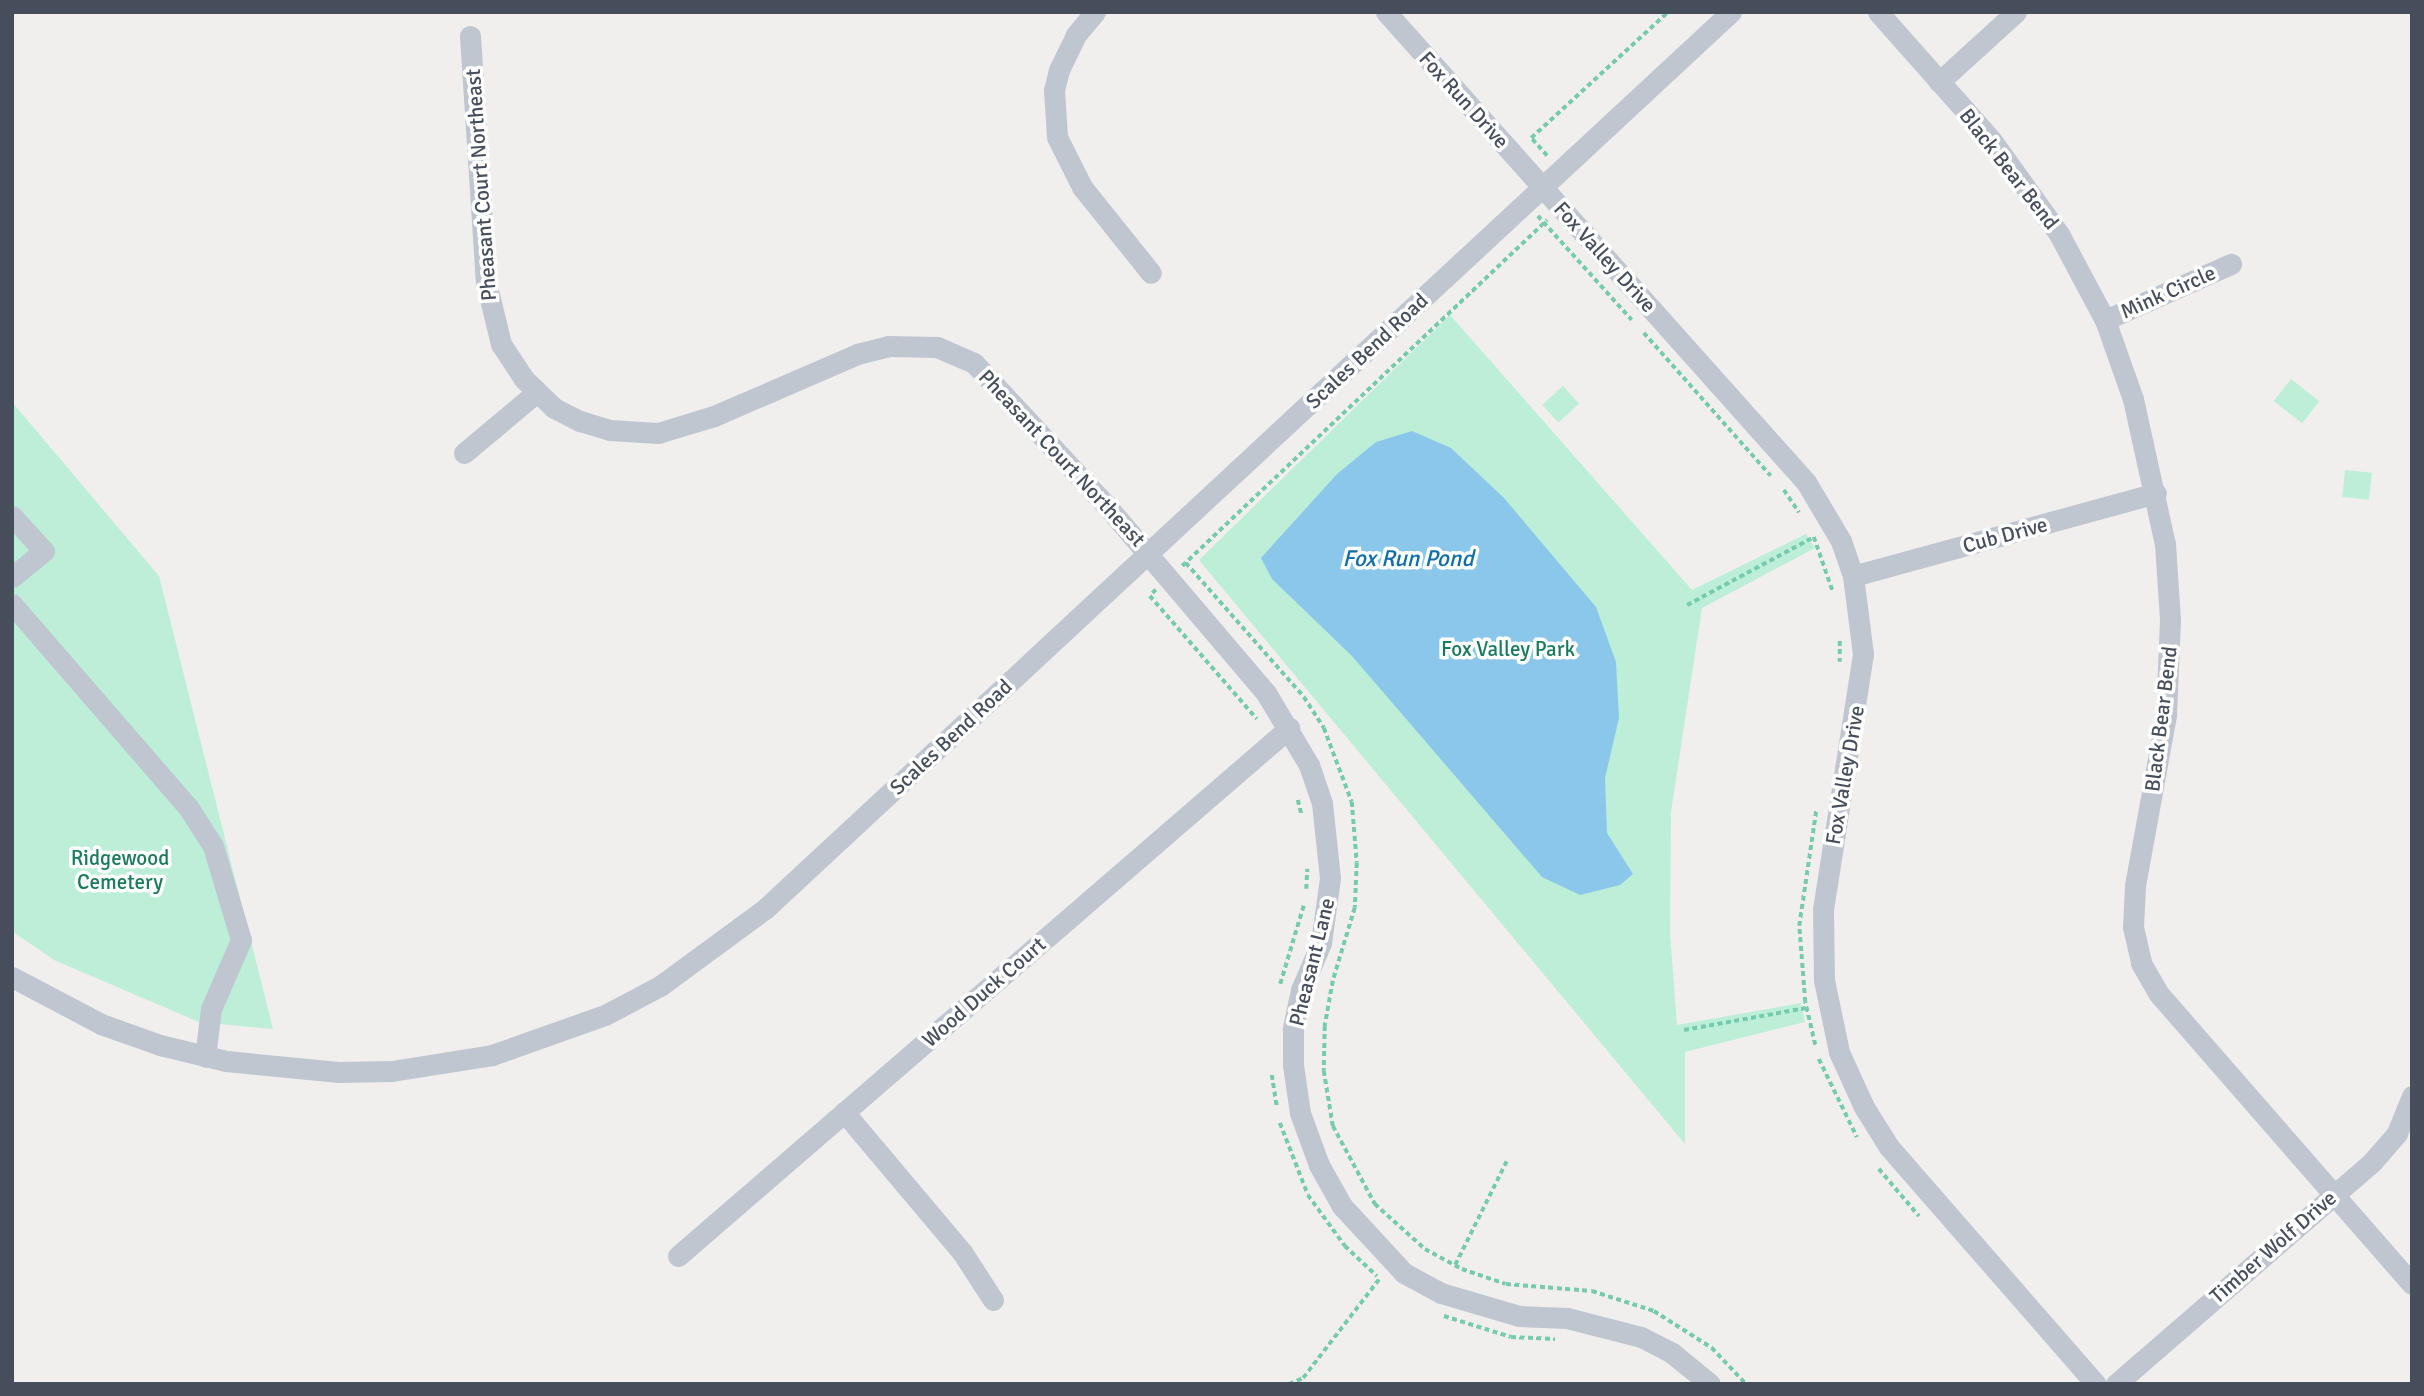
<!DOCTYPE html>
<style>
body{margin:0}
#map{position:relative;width:2424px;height:1396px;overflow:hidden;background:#f1eeee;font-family:Signika,sans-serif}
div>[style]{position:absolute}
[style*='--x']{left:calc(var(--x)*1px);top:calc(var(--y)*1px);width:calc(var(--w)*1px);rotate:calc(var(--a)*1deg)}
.green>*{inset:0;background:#bdeed8;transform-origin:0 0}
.water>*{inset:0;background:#8bc7ea}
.path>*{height:3.5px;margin-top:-1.75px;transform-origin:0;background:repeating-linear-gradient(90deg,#76cbae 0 5px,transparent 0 8.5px)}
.minor>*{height:21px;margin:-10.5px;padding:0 10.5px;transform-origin:10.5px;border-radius:10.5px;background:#bfc6d0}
span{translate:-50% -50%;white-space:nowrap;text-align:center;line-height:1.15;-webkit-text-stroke:7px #fff;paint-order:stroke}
.street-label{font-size:21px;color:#474e5b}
.park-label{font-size:21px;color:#197b59}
.water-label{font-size:23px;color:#0f6ea5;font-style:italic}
.frame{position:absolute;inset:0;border:14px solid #474e5b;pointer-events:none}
</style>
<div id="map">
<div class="green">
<div style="clip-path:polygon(1450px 315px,1692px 590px,1806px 534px,1815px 548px,1702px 608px,1671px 812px,1670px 933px,1677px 1025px,1801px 1003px,1805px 1022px,1685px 1052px,1685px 1144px,1199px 560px)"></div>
<div style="left:2291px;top:379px;width:36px;height:28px;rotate:38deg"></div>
<div style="left:1563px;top:386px;width:24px;height:28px;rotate:48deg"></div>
<div style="clip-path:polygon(12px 402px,159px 576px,273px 1029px,199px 1022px,54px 960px,12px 931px)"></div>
<div style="left:2345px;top:470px;width:27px;height:27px;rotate:6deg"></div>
</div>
<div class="water">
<div style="clip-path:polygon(1412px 431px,1451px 448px,1504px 498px,1596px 607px,1616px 662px,1619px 718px,1605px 778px,1607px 833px,1633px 874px,1620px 885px,1580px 895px,1542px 877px,1352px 656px,1272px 579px,1261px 558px,1337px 474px,1376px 442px)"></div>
</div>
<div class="path">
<div style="--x:1547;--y:156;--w:24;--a:-132"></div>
<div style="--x:1531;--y:138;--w:186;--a:-42.6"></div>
<div style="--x:1538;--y:216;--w:140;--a:47.9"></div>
<div style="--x:1644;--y:333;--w:191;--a:48.4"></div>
<div style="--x:1784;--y:490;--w:27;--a:56"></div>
<div style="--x:1814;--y:537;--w:58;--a:70.9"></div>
<div style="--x:1186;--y:563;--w:179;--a:48.6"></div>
<div style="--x:1304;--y:697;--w:37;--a:57"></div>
<div style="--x:1324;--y:728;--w:79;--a:69.3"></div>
<div style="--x:1352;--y:802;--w:61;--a:85.3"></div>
<div style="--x:1357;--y:863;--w:45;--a:92.5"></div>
<div style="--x:1355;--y:908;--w:76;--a:106.8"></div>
<div style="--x:1333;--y:981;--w:46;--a:100.1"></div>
<div style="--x:1325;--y:1026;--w:45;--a:91.3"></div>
<div style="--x:1324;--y:1071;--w:56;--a:80.7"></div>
<div style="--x:1333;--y:1126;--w:89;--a:61.7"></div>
<div style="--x:1375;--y:1204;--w:67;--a:42"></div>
<div style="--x:1425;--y:1249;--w:42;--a:28.4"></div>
<div style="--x:1462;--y:1269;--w:46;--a:18.8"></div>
<div style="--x:1506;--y:1284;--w:86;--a:4.7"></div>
<div style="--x:1592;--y:1291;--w:65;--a:17.9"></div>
<div style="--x:1654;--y:1311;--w:69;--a:32.5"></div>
<div style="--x:1712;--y:1348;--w:50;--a:46.6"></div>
<div style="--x:1182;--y:566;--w:503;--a:-43.47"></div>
<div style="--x:1156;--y:590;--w:8;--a:135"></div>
<div style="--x:1150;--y:596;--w:163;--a:49"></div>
<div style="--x:1687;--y:605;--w:144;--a:-28.2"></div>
<div style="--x:1840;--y:641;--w:21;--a:90"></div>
<div style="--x:1298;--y:800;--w:16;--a:76"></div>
<div style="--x:1306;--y:889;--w:20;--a:-87"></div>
<div style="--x:1280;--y:984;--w:84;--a:-73.3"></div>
<div style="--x:1684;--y:1030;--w:124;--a:-10.2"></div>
<div style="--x:1815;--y:1045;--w:44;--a:-103.1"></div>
<div style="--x:1805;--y:1002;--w:76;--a:-94.5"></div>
<div style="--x:1799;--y:926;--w:116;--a:-81.6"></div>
<div style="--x:1819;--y:1059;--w:87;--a:64"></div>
<div style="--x:1272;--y:1075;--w:33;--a:81"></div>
<div style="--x:1280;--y:1123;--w:77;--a:68.7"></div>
<div style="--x:1308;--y:1195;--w:63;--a:54"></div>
<div style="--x:1345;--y:1246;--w:44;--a:43.2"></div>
<div style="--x:1879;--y:1169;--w:62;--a:49.6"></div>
<div style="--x:1455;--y:1265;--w:119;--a:-63.6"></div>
<div style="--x:1444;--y:1316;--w:70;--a:17.4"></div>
<div style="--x:1511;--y:1337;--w:44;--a:2.6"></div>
<div style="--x:1289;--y:1384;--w:15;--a:-23"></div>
<div style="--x:1303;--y:1378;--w:126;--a:-52.4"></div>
</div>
<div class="minor">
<div style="--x:1095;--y:12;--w:30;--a:130"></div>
<div style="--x:1076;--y:35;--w:39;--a:116"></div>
<div style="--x:1059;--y:70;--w:21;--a:104"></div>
<div style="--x:1054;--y:90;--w:47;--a:86.3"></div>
<div style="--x:1057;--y:137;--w:56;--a:63.4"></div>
<div style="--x:1082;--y:187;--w:110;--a:51.3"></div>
<div style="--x:1386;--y:12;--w:630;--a:48.22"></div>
<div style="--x:1806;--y:482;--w:69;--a:59.3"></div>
<div style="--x:1841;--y:541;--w:37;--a:71"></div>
<div style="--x:1853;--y:576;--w:79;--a:82.7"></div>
<div style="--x:1863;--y:654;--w:259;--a:98.9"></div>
<div style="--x:1823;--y:910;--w:70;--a:89.2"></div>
<div style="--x:1824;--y:980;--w:74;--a:78.2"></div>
<div style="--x:1839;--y:1052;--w:60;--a:65.6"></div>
<div style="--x:1864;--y:1107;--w:47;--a:58"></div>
<div style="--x:1889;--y:1147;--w:315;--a:48.9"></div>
<div style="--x:1878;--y:12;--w:172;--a:48.5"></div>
<div style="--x:1992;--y:141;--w:115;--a:54.2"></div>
<div style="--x:2059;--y:234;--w:98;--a:61.9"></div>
<div style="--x:2105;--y:320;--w:84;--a:70.5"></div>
<div style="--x:2133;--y:399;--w:148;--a:77.6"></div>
<div style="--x:2165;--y:544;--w:76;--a:86.2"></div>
<div style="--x:2170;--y:620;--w:95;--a:92.4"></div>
<div style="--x:2166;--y:715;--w:174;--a:100.3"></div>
<div style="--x:2135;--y:886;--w:41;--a:92.8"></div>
<div style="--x:2133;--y:927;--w:37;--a:77"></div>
<div style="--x:2141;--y:963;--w:34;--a:60"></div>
<div style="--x:2158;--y:993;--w:386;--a:48.9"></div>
<div style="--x:470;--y:36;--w:247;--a:86.3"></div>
<div style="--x:486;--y:282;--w:64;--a:76.4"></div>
<div style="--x:501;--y:344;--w:42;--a:56.7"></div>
<div style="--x:524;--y:379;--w:42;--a:44"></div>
<div style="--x:554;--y:408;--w:29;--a:27"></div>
<div style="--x:580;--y:421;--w:31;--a:17"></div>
<div style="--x:610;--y:430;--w:48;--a:3.6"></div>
<div style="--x:658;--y:433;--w:59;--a:-16.9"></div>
<div style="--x:714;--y:416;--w:156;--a:-23.4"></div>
<div style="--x:857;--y:354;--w:32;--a:-14"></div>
<div style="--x:888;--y:346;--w:49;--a:1.2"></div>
<div style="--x:937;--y:347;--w:40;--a:23.4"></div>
<div style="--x:974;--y:363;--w:194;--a:47.1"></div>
<div style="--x:1106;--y:505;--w:247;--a:49.6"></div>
<div style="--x:1266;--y:693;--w:84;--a:59.2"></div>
<div style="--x:1309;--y:765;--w:40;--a:71.1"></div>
<div style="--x:1322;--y:803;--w:75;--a:83.9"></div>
<div style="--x:1330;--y:878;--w:66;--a:97.9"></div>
<div style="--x:1321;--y:943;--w:51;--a:113.1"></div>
<div style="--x:1301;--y:990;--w:40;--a:102"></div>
<div style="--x:1293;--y:1029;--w:36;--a:90"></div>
<div style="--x:1293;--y:1065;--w:49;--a:81.7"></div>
<div style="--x:1300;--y:1113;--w:55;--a:69.9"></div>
<div style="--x:1319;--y:1165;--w:47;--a:60.7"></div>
<div style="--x:1342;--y:1206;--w:91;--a:47.2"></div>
<div style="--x:1404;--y:1273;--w:42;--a:28.4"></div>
<div style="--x:1441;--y:1293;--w:81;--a:16.4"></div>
<div style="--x:1519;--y:1316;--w:48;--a:2.4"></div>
<div style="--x:1567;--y:1318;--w:76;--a:14.4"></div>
<div style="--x:1641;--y:1337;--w:35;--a:27"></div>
<div style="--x:1672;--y:1353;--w:49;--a:39.2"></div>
<div style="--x:1939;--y:82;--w:104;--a:-42.3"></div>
<div style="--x:2105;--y:320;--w:138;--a:-24"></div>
<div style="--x:464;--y:453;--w:95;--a:-39.9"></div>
<div style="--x:12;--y:516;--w:47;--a:47.6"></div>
<div style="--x:44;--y:551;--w:41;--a:140.9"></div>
<div style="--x:1853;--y:576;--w:314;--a:-15.3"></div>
<div style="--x:12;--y:604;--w:269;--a:49.1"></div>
<div style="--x:188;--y:807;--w:46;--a:57.3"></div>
<div style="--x:213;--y:846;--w:98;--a:73.4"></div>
<div style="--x:241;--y:940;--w:75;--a:113.5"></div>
<div style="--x:211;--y:1009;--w:48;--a:97.1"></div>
<div style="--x:12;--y:977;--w:101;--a:27.8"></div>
<div style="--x:101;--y:1024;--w:63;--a:19.6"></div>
<div style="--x:160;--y:1045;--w:68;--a:13.6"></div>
<div style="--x:226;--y:1061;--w:113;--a:5.6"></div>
<div style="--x:338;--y:1072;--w:54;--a:-1.1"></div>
<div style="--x:392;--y:1071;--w:101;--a:-9.1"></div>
<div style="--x:492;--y:1055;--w:120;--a:-19.5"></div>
<div style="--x:605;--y:1015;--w:62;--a:-27.8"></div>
<div style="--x:660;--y:986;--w:132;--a:-36.3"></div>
<div style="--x:766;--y:908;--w:1317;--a:-42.88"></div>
<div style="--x:844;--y:1112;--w:183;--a:49.9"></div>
<div style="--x:962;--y:1252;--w:57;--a:57.1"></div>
<div style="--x:678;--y:1256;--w:808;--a:-40.83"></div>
<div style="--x:2116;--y:1384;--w:340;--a:-40.9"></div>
<div style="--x:2373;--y:1161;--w:37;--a:-49"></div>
<div style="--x:2397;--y:1133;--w:40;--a:-68"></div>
</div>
<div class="street-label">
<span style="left:1464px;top:100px;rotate:48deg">Fox Run Drive</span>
<span style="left:2009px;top:169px;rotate:52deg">Black Bear Bend</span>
<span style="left:481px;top:185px;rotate:-94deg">Pheasant Court Northeast</span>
<span style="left:1605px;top:257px;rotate:48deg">Fox Valley Drive</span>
<span style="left:2168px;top:292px;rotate:-24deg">Mink Circle</span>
<span style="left:1367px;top:351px;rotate:-43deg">Scales Bend Road</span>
<span style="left:1062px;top:458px;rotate:47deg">Pheasant Court Northeast</span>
<span style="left:2005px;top:535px;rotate:-15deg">Cub Drive</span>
<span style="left:2161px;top:719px;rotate:-83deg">Black Bear Bend</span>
<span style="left:951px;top:737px;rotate:-43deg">Scales Bend Road</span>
<span style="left:1845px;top:775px;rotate:-80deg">Fox Valley Drive</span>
<span style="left:1312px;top:962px;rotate:-76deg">Pheasant Lane</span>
<span style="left:984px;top:992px;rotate:-41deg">Wood Duck Court</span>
<span style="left:2273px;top:1247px;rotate:-41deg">Timber Wolf Drive</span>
</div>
<div class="park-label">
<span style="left:1508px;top:649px">Fox Valley Park</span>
<span style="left:120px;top:870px">Ridgewood<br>Cemetery</span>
</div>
<div class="water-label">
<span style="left:1408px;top:559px">Fox Run Pond</span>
</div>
<div class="frame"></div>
</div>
